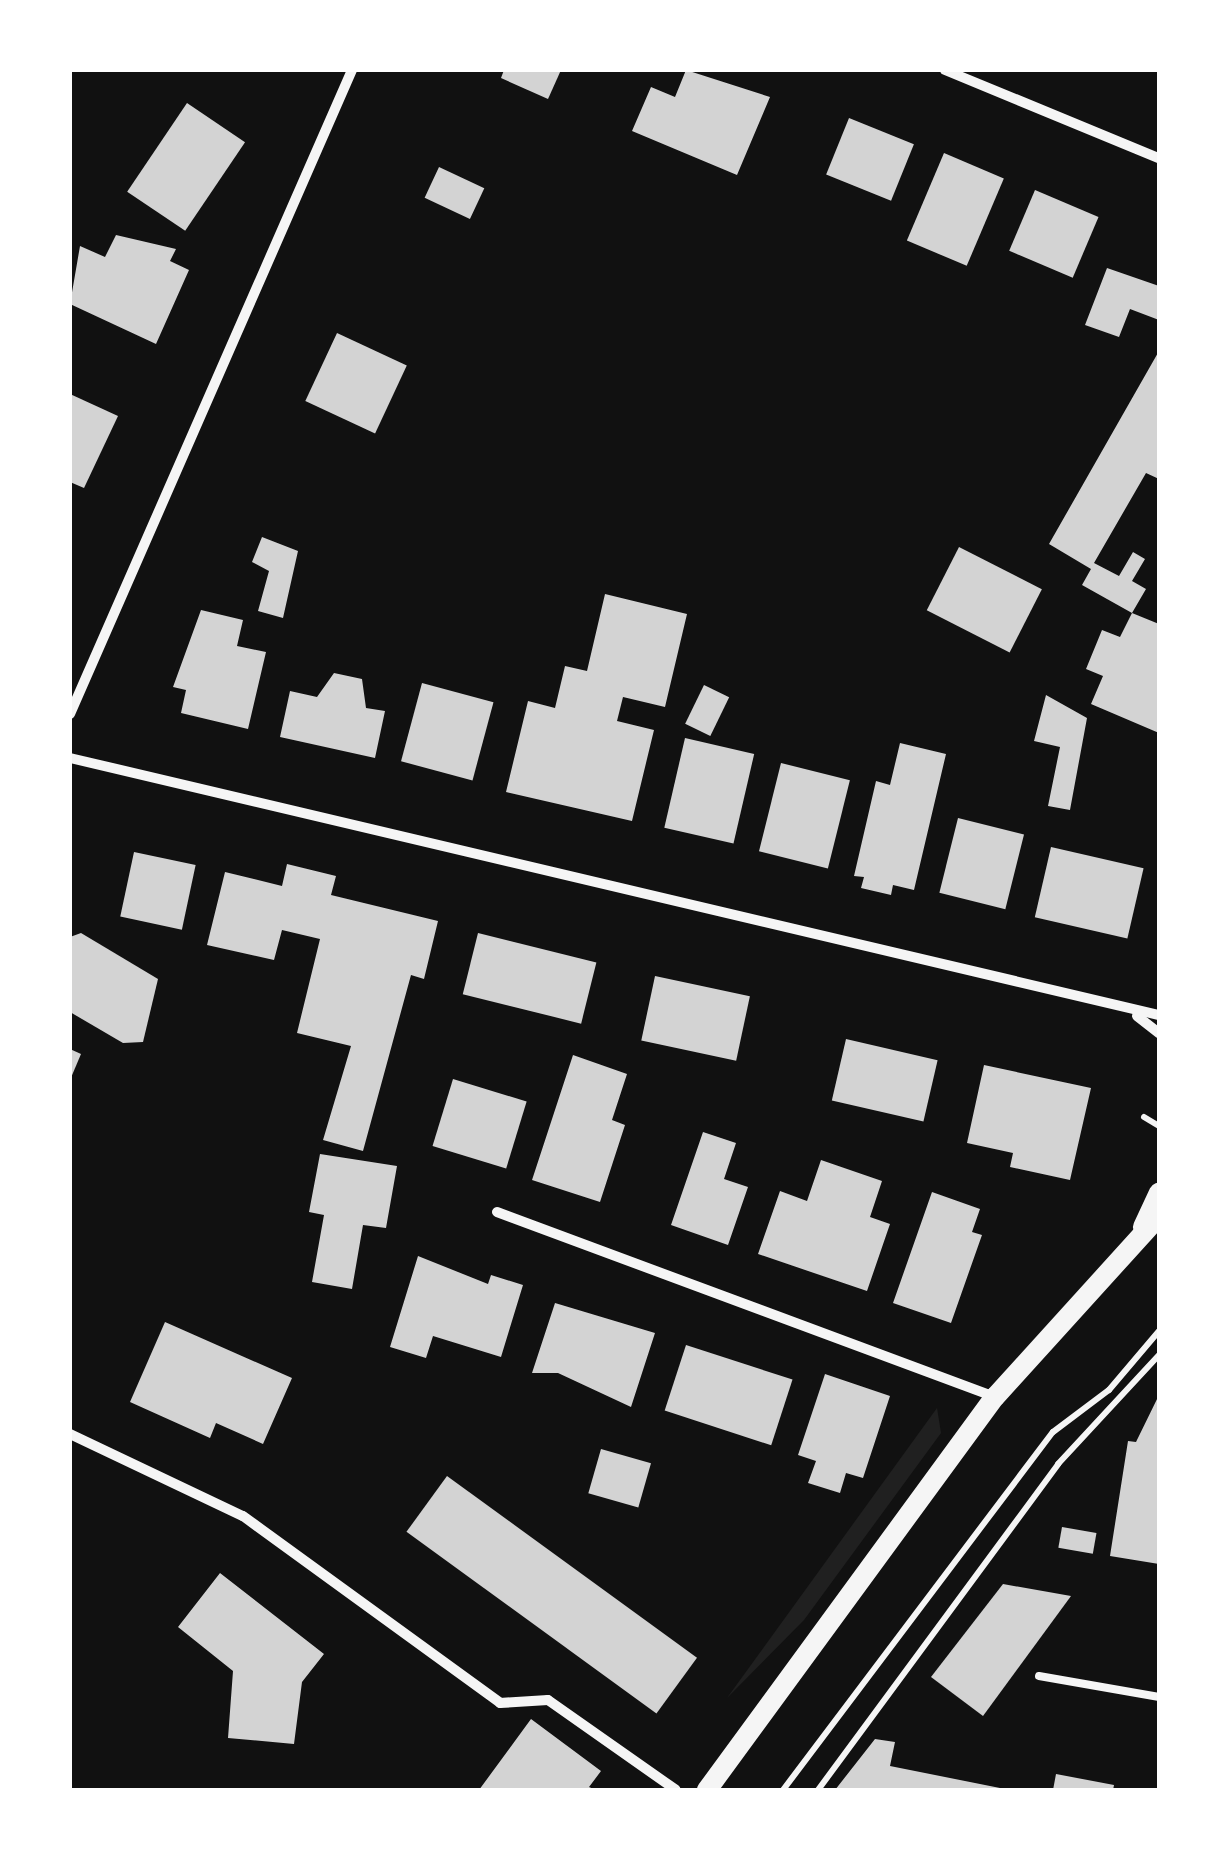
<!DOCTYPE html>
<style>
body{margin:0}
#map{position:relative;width:1229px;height:1860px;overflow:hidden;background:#111;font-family:"Public Sans",sans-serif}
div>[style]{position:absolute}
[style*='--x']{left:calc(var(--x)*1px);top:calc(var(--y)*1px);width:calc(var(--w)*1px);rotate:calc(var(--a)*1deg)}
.green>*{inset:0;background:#202020}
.building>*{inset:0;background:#d3d3d3;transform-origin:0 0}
.path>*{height:6px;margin:-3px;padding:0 3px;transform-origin:3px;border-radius:3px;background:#f5f5f5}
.service>*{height:8px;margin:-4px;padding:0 4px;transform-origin:4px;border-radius:4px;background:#f5f5f5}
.minor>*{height:10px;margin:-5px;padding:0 5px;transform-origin:5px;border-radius:5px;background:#f5f5f5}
.secondary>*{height:20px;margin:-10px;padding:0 10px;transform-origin:10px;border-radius:10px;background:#f5f5f5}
span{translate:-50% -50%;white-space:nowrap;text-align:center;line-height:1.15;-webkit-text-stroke:10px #fff;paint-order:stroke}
.frame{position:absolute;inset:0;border:72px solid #fff;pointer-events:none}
</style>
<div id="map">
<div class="green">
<div style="clip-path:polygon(937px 1408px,941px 1433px,804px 1620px,727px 1698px)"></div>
</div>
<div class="building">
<div style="clip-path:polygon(504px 70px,561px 70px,548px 99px,501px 78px)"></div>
<div style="clip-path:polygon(686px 70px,770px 97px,737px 175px,632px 131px,651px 87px,675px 97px)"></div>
<div style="left:187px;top:103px;width:70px;height:107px;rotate:34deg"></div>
<div style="left:849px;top:118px;width:70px;height:61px;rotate:22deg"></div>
<div style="left:944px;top:153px;width:65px;height:95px;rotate:23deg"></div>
<div style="left:439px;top:167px;width:50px;height:34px;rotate:25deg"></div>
<div style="left:1035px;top:190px;width:69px;height:66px;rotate:23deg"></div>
<div style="clip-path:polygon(116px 235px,176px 249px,170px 261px,189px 270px,156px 344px,70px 304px,80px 246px,105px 257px)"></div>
<div style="clip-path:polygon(1107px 268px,1159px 286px,1159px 320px,1130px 309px,1119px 337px,1085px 325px)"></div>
<div style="left:337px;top:333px;width:77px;height:75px;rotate:25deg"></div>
<div style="clip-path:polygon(1159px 351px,1159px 479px,1146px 473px,1094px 563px,1119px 576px,1133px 552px,1145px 559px,1132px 581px,1146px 589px,1132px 613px,1159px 624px,1159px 733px,1091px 704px,1103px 676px,1086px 669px,1102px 630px,1120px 637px,1132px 613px,1082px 585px,1091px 569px,1049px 544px)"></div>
<div style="clip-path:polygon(70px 394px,118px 416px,84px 488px,70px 482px)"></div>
<div style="clip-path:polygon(262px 537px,298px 551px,283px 618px,258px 611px,269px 571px,252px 562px)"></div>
<div style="left:959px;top:547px;width:93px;height:71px;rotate:27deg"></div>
<div style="clip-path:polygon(605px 594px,687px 614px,665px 707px,623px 697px,617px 721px,654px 730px,632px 821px,506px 792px,528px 701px,555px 708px,565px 666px,587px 671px)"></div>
<div style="clip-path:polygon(201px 610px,243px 620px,237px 646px,266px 652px,248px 729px,181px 713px,186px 690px,173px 687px)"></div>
<div style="clip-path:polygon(334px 673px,362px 679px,366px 708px,385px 711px,375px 758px,280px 737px,290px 691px,317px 697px)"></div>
<div style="left:422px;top:683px;width:74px;height:81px;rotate:15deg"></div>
<div style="left:704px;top:685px;width:28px;height:43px;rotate:26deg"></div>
<div style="clip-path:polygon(1046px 695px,1087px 718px,1070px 810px,1048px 806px,1060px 747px,1034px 741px)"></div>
<div style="left:685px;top:738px;width:71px;height:92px;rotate:13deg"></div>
<div style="clip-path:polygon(900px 743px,946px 754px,914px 890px,893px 885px,891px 895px,861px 888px,864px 877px,854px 876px,876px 781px,890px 785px)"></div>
<div style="left:781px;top:763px;width:71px;height:91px;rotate:14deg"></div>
<div style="left:958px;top:818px;width:68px;height:77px;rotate:14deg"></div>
<div style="left:1051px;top:847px;width:95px;height:72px;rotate:13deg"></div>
<div style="left:134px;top:852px;width:63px;height:66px;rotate:12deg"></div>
<div style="clip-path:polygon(287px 864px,336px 876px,331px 895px,438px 921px,424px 979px,411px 975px,363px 1151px,323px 1140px,351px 1046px,297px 1033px,320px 939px,282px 930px,274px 960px,207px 945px,225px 872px,282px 886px)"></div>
<div style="clip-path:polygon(81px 933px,158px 979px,143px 1042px,123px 1043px,70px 1012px,70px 937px)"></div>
<div style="left:478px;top:933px;width:122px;height:63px;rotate:14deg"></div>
<div style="left:655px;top:976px;width:97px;height:66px;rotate:12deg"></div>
<div style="left:846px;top:1039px;width:94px;height:63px;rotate:13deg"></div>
<div style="clip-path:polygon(70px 1049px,81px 1054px,70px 1080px)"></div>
<div style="clip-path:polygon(573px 1055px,627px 1074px,612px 1120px,625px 1125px,600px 1202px,532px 1180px)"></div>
<div style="clip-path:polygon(984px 1065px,1091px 1088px,1070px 1180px,1010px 1167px,1013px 1153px,967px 1143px)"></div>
<div style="left:453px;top:1079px;width:77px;height:70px;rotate:17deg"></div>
<div style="clip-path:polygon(703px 1132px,736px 1143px,724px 1179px,748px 1187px,728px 1245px,671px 1225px)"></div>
<div style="clip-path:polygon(320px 1154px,397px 1166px,386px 1228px,363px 1225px,352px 1289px,312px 1282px,324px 1215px,309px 1212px)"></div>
<div style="clip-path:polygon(821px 1160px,882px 1181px,870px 1217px,890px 1224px,867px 1291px,758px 1254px,780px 1191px,807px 1201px)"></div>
<div style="clip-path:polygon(932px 1192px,980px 1209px,972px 1232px,982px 1235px,951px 1323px,893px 1303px)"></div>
<div style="clip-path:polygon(418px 1256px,488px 1284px,491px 1275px,523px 1285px,501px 1357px,433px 1336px,426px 1358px,390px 1347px)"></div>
<div style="clip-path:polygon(555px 1303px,655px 1333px,631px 1407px,558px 1373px,532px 1373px)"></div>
<div style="clip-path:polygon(165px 1322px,292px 1378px,263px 1444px,216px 1423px,210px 1438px,130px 1402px)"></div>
<div style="left:686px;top:1345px;width:112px;height:69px;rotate:18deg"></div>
<div style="clip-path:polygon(825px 1374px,890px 1396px,863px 1478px,846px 1473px,840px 1493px,808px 1483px,816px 1461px,798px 1455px)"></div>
<div style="clip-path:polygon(1159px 1395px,1159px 1564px,1110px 1556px,1128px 1441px,1136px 1442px)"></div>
<div style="left:601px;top:1449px;width:52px;height:46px;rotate:16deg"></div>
<div style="left:447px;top:1476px;width:309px;height:69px;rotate:36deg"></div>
<div style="left:1062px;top:1527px;width:35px;height:21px;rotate:10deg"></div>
<div style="clip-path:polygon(220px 1573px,324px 1654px,302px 1682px,294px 1744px,228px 1738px,233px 1671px,178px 1627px)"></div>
<div style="clip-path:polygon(1003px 1584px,1071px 1596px,983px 1716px,931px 1677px)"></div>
<div style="clip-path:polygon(531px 1719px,601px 1771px,589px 1787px,596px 1790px,479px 1790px)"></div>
<div style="clip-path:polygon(875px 1739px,895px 1742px,890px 1766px,1010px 1790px,835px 1790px)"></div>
<div style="clip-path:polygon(1056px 1774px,1114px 1785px,1113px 1790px,1053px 1790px)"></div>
</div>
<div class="path">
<div style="--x:1144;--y:1117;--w:17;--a:31"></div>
<div style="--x:783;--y:1790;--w:448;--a:-53"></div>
<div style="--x:1053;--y:1432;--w:70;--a:-36.9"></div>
<div style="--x:1109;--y:1390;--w:77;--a:-49.7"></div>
<div style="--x:818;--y:1790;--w:405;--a:-53.6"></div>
<div style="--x:1058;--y:1464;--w:149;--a:-47.2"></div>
</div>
<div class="service">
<div style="--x:1039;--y:1676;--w:122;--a:9.9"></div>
</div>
<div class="minor">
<div style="--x:945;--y:70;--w:231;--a:22.4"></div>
<div style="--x:70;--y:714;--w:703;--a:-66.35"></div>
<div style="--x:70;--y:758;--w:1119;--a:13.28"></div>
<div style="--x:1137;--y:1016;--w:28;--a:38"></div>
<div style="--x:497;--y:1212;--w:531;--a:20.38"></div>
<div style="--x:70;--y:1434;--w:191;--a:25.4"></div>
<div style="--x:243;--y:1516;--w:318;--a:36"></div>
<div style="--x:500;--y:1703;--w:48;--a:-3.6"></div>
<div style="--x:548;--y:1700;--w:156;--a:35.1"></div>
</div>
<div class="secondary">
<div style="--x:1143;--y:1227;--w:38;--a:-65"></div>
<div style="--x:707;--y:1790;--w:487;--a:-53.8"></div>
<div style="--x:995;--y:1397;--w:244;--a:-47.8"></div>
</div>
<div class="frame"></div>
</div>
